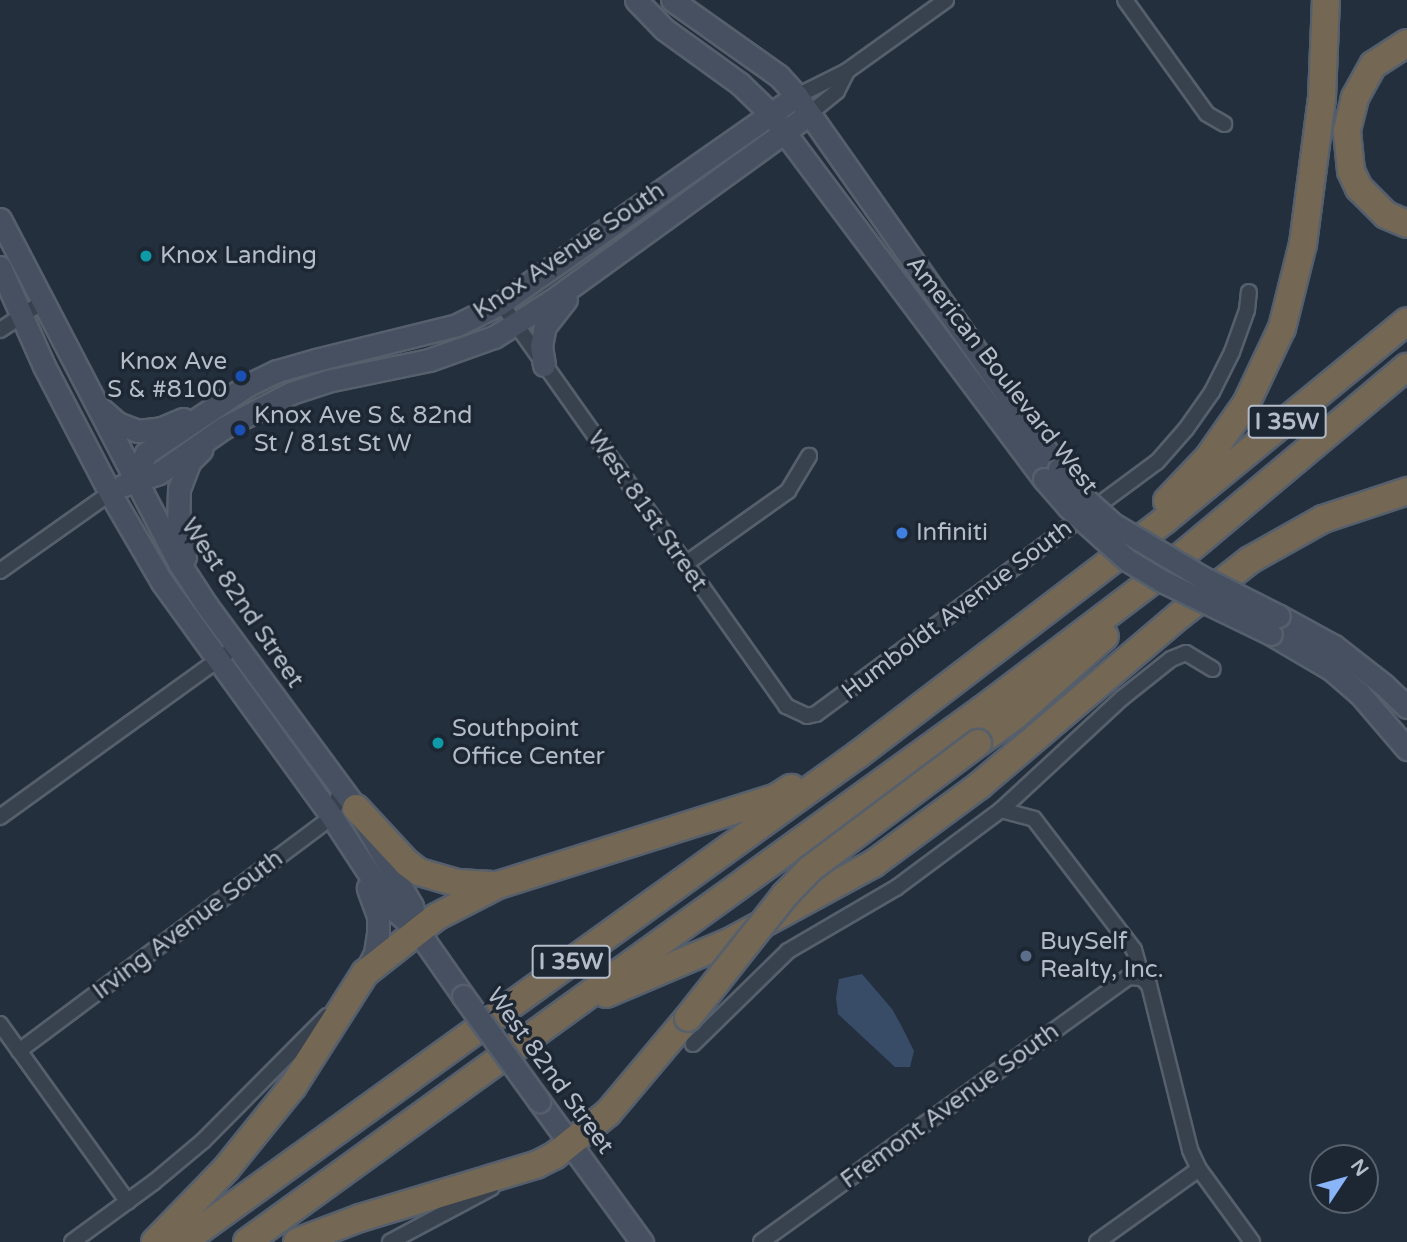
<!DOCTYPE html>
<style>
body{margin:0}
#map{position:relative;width:1407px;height:1242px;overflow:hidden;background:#242f3e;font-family:"Varela Round",sans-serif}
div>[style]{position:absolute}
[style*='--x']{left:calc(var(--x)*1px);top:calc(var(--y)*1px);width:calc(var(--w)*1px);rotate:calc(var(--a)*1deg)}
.water>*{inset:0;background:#394c67}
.roads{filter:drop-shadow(2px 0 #565f6c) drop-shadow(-2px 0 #565f6c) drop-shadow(0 2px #565f6c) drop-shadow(0 -2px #565f6c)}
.street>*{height:14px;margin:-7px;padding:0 7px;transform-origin:7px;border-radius:7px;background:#38414e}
.secondary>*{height:21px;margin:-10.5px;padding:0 10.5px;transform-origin:10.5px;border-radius:10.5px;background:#465061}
.highway>*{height:26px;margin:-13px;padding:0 13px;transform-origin:13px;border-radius:13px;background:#746855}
.bridges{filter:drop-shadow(2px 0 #565f6c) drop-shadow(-2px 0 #565f6c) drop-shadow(0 2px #565f6c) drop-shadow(0 -2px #565f6c)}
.secondary-bridge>*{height:21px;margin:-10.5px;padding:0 10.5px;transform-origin:10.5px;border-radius:10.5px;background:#465061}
.highway-bridge>*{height:26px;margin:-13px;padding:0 13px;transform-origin:13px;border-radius:13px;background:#746855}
.dots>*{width:19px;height:19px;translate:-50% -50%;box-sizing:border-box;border:4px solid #1d2633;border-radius:50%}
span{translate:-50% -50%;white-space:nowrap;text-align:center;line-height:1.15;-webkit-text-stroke:7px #1d2633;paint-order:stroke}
.shield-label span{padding:2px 5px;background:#1d2633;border:2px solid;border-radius:5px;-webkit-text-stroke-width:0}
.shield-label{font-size:23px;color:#b4bcc9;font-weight:700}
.street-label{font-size:24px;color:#b4bcc9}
.poi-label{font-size:24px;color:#b4bcc9}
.left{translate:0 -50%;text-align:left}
.right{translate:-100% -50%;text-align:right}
.north{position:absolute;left:1309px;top:1144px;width:70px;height:70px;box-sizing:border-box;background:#1d2633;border:2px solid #59626f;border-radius:50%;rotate:54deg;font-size:19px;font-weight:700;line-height:28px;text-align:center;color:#b4bcc9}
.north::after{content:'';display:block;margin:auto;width:24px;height:32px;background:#8ab4f8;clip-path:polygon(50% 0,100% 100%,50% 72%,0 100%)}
</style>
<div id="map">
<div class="water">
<div style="clip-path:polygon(862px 974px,892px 1009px,901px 1025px,914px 1051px,910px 1067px,895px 1067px,838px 1014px,836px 998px,839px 979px)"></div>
</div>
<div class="roads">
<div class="street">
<div style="--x:1125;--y:0;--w:140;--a:54.3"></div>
<div style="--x:1207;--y:114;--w:20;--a:30"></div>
<div style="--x:797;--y:96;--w:56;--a:-26.6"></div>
<div style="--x:847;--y:71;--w:122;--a:-35.6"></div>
<div style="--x:809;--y:114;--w:36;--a:-39"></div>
<div style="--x:837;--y:91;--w:22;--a:-63"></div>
<div style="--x:501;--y:303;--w:494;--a:54.7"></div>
<div style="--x:786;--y:706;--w:23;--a:25"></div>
<div style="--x:807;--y:716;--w:9;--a:-13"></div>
<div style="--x:816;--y:714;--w:424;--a:-36.5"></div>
<div style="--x:1157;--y:462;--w:44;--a:-48.7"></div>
<div style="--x:1186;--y:429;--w:45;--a:-54.9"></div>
<div style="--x:1212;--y:392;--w:45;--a:-63.4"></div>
<div style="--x:1232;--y:352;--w:45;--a:-70.3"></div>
<div style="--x:1247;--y:310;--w:18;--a:-84"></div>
<div style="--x:0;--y:330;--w:49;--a:-33.4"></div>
<div style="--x:684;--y:565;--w:128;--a:-35.4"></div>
<div style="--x:788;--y:491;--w:41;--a:-59"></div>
<div style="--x:0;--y:571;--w:135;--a:-35.3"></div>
<div style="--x:1001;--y:810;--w:34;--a:15"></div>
<div style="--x:1034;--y:819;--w:165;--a:52.6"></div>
<div style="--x:1134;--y:950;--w:29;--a:74"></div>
<div style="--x:1142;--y:978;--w:10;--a:45"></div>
<div style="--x:1149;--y:985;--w:170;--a:76"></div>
<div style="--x:1190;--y:1150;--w:21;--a:65"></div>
<div style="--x:1199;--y:1169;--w:90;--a:54"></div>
<div style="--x:0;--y:817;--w:291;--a:-35.8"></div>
<div style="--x:0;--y:1024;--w:219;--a:54.3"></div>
<div style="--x:693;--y:1044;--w:133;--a:-44.4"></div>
<div style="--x:788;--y:951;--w:125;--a:-30.3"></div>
<div style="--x:896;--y:888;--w:131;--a:-36.6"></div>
<div style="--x:1001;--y:810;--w:165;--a:-42.8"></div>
<div style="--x:1122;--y:698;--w:63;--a:-38.5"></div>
<div style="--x:1171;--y:659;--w:16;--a:-22"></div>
<div style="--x:1186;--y:653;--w:31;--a:31"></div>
<div style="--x:19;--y:1051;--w:391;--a:-36.8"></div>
<div style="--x:332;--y:817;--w:30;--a:-73"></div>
<div style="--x:72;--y:1242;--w:102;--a:-36.2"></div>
<div style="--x:154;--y:1182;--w:64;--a:-39.9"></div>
<div style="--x:203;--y:1141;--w:176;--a:-45.2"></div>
<div style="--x:390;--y:1242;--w:115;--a:-28.1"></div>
<div style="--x:761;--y:1242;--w:453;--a:-35.8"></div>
<div style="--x:1129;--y:977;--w:13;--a:4"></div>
<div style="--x:1097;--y:1242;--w:125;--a:-35.6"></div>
</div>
<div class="secondary">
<div style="--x:636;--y:0;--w:40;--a:46"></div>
<div style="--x:664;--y:29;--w:94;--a:35.9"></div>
<div style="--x:740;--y:84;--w:42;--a:44"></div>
<div style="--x:770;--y:113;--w:457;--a:53.2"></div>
<div style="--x:672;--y:0;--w:131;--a:35.4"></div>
<div style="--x:779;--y:76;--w:27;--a:48"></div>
<div style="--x:797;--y:96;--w:456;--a:54.9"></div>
<div style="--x:0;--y:219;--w:388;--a:62.5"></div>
<div style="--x:179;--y:563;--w:51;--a:56.9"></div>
<div style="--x:207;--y:606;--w:251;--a:53.6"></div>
<div style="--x:356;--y:808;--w:113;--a:60.3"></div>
<div style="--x:412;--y:906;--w:25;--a:78"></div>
<div style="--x:0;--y:267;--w:108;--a:66"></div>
<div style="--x:44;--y:366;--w:143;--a:62.5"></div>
<div style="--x:110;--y:493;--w:103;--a:59.7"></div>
<div style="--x:162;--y:582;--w:290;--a:54.1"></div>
<div style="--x:332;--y:817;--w:108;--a:56.8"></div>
<div style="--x:391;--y:907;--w:35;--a:41"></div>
<div style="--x:417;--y:930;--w:80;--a:55.1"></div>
<div style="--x:544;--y:365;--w:19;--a:-99"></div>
<div style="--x:541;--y:346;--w:20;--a:-79"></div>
<div style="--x:545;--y:326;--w:34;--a:-52"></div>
<div style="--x:101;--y:409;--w:21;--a:41"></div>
<div style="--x:117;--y:423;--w:22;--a:21"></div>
<div style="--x:138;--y:431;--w:24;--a:-7"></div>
<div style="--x:162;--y:428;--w:23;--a:-23"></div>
<div style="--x:133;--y:479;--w:29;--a:-63"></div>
<div style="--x:146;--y:453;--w:123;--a:-33.7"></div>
<div style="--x:248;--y:385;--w:32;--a:-26"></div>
<div style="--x:277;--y:371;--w:41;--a:-15.8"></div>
<div style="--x:316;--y:360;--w:145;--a:-13.9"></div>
<div style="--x:457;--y:325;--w:49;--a:-26.6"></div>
<div style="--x:501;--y:303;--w:361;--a:-35"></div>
<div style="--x:124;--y:485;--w:37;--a:-19"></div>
<div style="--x:159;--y:473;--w:80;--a:-34.9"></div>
<div style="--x:225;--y:427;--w:74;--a:-27.3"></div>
<div style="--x:291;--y:393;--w:38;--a:-18"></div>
<div style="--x:327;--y:381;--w:104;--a:-11.6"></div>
<div style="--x:429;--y:360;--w:69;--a:-19.5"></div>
<div style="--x:494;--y:337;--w:67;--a:-32.3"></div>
<div style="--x:551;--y:301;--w:319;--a:-35.9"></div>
<div style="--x:185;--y:557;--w:26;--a:-106"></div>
<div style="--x:178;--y:532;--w:43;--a:-88.7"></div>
<div style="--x:179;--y:489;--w:30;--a:-69"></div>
<div style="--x:190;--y:461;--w:16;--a:-45"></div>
<div style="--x:1279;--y:616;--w:63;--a:28.6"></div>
<div style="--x:1334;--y:646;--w:63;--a:38"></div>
<div style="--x:1384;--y:685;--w:32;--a:44"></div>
<div style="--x:1271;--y:634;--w:69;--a:30.3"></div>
<div style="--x:1331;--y:669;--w:37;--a:41"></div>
<div style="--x:1359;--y:693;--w:74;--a:49.4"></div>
<div style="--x:365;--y:973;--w:22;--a:-63"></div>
<div style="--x:375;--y:953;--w:20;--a:-81"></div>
<div style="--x:378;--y:933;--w:17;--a:-90"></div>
<div style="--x:378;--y:916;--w:30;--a:-110"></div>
<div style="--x:539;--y:1101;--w:175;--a:53.9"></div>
</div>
<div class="highway">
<div style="--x:1407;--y:43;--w:40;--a:147.1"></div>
<div style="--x:1373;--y:65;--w:38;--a:119"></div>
<div style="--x:1355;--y:98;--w:34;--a:104"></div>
<div style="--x:1347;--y:131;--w:40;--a:84.3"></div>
<div style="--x:1351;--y:171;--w:19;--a:65"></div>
<div style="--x:1359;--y:188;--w:38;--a:45"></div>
<div style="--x:1386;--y:215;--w:23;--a:23"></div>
<div style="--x:1167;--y:501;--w:59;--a:-46.4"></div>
<div style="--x:1208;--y:458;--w:66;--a:-54.9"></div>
<div style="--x:1246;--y:404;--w:84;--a:-64.7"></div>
<div style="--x:1282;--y:328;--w:87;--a:-76"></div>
<div style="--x:1303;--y:244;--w:147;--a:-82.6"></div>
<div style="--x:1322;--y:98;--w:98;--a:-87.7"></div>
<div style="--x:978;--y:743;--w:46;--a:-36.1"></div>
<div style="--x:1015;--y:716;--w:120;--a:-41.6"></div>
<div style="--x:356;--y:808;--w:75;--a:47.2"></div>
<div style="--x:407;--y:863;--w:15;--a:37"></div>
<div style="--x:419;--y:872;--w:40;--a:16"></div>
<div style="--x:457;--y:883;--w:36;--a:3"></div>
<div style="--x:606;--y:994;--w:136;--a:-23"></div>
<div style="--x:731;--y:941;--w:162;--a:-28.5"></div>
<div style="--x:873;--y:864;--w:133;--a:-36.4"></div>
<div style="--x:980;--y:785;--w:262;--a:-40.4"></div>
<div style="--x:1180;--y:615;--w:89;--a:-38.2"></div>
<div style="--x:1250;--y:560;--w:84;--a:-29.3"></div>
<div style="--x:1323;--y:519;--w:89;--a:-18.4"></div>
<div style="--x:155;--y:1242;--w:102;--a:-45.8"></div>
<div style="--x:226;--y:1169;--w:107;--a:-51.1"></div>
<div style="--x:293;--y:1086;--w:134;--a:-57.5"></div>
<div style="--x:365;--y:973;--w:90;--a:-38.3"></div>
<div style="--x:436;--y:917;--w:70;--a:-27.3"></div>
<div style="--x:498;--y:885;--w:293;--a:-17.5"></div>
<div style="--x:777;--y:797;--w:17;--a:-33"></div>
<div style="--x:183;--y:1242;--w:834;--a:-35.83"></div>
<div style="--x:859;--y:754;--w:385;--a:-37.4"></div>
<div style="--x:1165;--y:520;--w:313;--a:-39.4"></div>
<div style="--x:247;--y:1242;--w:909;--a:-35.91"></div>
<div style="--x:983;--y:709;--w:215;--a:-37.2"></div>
<div style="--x:1154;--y:579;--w:330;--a:-40"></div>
<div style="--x:297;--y:1242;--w:67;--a:-20.9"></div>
<div style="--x:360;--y:1218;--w:184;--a:-16.8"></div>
<div style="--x:536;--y:1165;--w:20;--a:-27"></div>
<div style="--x:554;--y:1156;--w:69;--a:-38.5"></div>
<div style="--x:608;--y:1113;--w:124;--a:-49.9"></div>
</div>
</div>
<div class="bridges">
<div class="secondary-bridge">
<div style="--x:1059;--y:469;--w:38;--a:49"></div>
<div style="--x:1084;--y:498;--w:39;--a:42"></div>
<div style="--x:1113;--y:524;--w:104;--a:30.8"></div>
<div style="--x:1202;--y:577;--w:86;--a:26.9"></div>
<div style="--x:1044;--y:479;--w:37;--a:49"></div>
<div style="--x:1068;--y:507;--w:79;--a:41.9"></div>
<div style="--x:1127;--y:560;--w:41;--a:31"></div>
<div style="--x:1162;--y:581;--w:121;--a:25.9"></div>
<div style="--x:463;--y:996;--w:130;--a:54.1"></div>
</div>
<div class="highway-bridge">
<div style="--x:688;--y:1018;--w:157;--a:-51.7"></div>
<div style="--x:785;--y:895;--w:36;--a:-46"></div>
<div style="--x:810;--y:869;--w:210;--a:-36.9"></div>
</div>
</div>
<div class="dots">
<div style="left:146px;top:256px;background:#0f9aa8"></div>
<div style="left:241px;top:376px;background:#1a4fb4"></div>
<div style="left:240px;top:430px;background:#1a4fb4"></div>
<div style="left:902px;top:533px;background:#3f7fe0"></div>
<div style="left:438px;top:743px;background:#0f9aa8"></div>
<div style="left:1026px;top:956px;background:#5c6f8a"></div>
</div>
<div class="shield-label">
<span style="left:1287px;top:422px">I 35W</span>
<span style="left:571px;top:962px">I 35W</span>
</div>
<div class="street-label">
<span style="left:569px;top:251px;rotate:-34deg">Knox Avenue South</span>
<span style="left:1002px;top:375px;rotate:52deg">American Boulevard West</span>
<span style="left:647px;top:511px;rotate:55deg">West 81st Street</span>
<span style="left:242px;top:603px;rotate:56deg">West 82nd Street</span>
<span style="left:957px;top:610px;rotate:-37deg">Humboldt Avenue South</span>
<span style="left:188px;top:925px;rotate:-37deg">Irving Avenue South</span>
<span style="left:550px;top:1071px;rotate:54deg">West 82nd Street</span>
<span style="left:950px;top:1106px;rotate:-36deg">Fremont Avenue South</span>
</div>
<div class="poi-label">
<span class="left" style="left:160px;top:256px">Knox Landing</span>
<span class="right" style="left:227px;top:376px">Knox Ave<br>S &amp; #8100</span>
<span class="left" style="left:254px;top:430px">Knox Ave S &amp; 82nd<br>St / 81st St W</span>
<span class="left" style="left:916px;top:533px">Infiniti</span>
<span class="left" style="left:452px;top:743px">Southpoint<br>Office Center</span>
<span class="left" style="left:1040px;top:956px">BuySelf<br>Realty, Inc.</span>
</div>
<div class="north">N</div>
</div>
